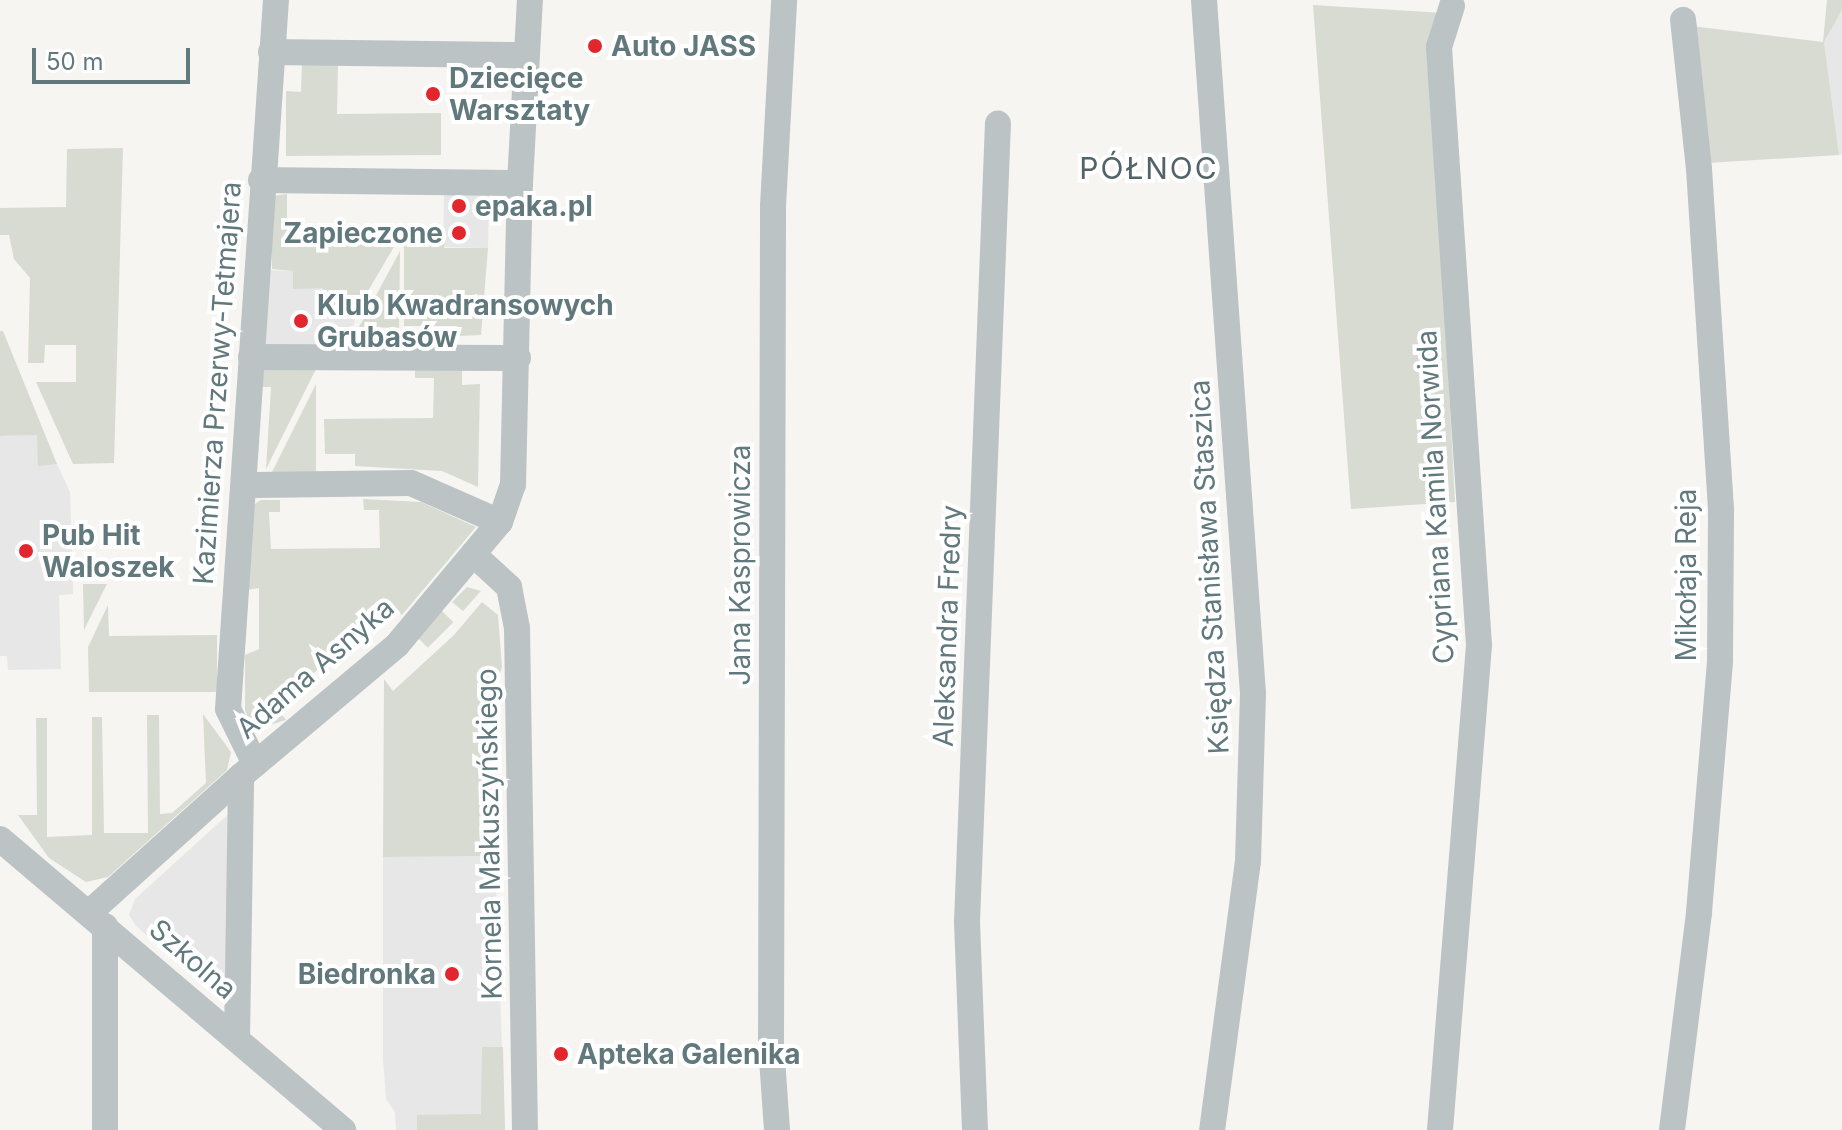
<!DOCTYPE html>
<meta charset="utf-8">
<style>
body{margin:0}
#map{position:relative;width:1842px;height:1130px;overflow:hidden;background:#f6f5f2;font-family:Inter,sans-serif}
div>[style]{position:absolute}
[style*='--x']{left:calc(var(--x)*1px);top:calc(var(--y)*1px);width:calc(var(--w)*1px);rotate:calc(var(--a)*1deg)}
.built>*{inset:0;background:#e6e7e6;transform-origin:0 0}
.green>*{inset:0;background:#d7dbd1;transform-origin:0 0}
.minor>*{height:26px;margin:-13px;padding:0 13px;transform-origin:13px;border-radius:13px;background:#bcc3c5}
.dots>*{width:22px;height:22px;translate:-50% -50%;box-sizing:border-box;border:4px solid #fff;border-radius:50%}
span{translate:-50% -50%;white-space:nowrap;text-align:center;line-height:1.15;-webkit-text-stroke:8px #fff;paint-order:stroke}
.poi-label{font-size:28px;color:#61797d;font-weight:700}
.left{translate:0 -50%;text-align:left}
.right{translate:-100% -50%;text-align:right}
.street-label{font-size:28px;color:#61797d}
.neighbourhood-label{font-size:30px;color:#536468;letter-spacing:2px}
.scale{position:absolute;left:32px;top:48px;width:158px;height:36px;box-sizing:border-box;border:4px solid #61797d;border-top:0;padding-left:10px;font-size:24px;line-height:28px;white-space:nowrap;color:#61797d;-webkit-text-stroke:6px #fff;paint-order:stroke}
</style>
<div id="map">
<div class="built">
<div style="clip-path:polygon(1842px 10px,1842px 154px,1839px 155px,1824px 42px)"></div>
<div style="left:489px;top:194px;width:54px;height:45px;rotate:91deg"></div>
<div style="clip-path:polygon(264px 270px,293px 271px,293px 288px,324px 288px,324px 310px,358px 308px,346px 354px,258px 354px)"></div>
<div style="clip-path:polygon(37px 435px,39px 465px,57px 464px,70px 492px,73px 594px,59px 595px,61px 669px,8px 670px,7px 656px,0 656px,0 436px)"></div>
<div style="clip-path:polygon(233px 810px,234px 1010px,136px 926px,129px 915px,135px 899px)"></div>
<div style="clip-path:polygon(495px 856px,505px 1130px,396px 1130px,395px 1112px,386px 1099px,383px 1059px,383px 857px)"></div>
</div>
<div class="green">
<div style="clip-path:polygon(1827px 0,1842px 0,1842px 10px,1824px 42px,1839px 155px,1707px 163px,1691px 26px,1823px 42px)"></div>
<div style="clip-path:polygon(1313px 5px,1444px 13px,1431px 47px,1455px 502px,1351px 509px)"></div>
<div style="clip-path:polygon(302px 61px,338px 62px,337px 114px,441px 113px,441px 155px,286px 156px,286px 91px,301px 92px)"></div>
<div style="clip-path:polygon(123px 148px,114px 463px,73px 464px,36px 382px,76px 382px,76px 345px,45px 345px,44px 363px,28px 363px,30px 278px,14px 259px,9px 235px,0 235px,0 208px,66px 207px,67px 149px)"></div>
<div style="clip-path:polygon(287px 194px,287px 243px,395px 245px,358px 308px,323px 310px,323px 288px,293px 289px,293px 271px,272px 269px,272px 196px)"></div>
<div style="clip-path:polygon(404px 239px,444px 239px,444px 248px,488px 248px,481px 335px,458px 336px,457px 326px,404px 326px)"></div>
<div style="clip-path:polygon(400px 251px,399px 328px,359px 327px)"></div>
<div style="clip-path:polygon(0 331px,3px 331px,57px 464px,38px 466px,37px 435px,0 436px)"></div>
<div style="clip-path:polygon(462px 367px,462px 385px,480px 384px,478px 487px,442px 471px,355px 466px,355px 454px,325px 454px,324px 419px,433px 418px,434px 378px,415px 378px,415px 368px)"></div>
<div style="clip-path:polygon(266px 368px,316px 369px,266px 469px,271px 387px,256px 387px,257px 376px)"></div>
<div style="clip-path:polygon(316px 384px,316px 479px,268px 480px)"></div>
<div style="clip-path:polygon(363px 499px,421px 502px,476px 527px,402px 615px,391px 604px,276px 707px,286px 720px,252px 730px,245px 710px,245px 655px,259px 649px,259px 588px,247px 590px,253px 505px,261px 500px,280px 500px,280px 512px,269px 512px,271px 549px,380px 548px,379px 510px,364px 510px)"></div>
<div style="clip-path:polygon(83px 584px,107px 584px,84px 630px)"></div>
<div style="clip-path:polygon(467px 587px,481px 591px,463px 611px,452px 602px)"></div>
<div style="clip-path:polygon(482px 602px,498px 615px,502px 667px,494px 693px,495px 856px,383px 857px,384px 679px,393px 691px,454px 635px)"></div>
<div style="clip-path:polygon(108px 605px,109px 636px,217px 635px,217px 692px,89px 692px,88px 647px)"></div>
<div style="left:442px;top:611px;width:16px;height:36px;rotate:45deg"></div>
<div style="clip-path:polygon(203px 714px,231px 752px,227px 770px,108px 877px,86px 882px,49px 858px,18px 815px,37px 815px,36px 718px,47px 718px,47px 837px,92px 835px,92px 717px,102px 717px,104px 833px,148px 833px,147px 715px,159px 715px,160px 814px,172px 813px,206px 783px)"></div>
<div style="clip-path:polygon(482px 1047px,503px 1047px,505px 1130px,417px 1130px,417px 1115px,481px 1114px)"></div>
</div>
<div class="minor">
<div style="--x:1204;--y:0;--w:695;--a:85.96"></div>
<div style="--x:1253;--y:693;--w:168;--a:91.7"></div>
<div style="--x:1248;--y:861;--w:271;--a:97.6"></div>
<div style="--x:271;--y:52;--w:255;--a:0.7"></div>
<div style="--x:261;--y:180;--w:259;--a:0.7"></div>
<div style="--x:251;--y:357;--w:267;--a:0.2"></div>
<div style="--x:244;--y:485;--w:167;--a:-0.7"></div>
<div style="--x:411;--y:483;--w:97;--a:23.7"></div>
<div style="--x:473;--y:554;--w:49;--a:42.5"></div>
<div style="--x:509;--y:587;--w:42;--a:79"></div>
<div style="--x:517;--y:628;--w:502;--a:89.09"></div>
<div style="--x:255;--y:764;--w:61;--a:-116.1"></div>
<div style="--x:228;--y:709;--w:711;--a:-86.13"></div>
<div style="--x:0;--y:839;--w:450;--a:40.3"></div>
<div style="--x:90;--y:912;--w:203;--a:-42"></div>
<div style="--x:241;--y:776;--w:204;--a:-40"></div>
<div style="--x:397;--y:645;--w:160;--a:-50.1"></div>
<div style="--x:500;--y:522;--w:39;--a:-71"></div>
<div style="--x:513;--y:485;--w:302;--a:-88.7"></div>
<div style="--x:520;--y:183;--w:183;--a:-86.9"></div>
<div style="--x:237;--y:1039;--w:263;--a:-89.1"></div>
<div style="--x:105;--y:1130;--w:204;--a:-90"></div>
<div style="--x:777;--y:1130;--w:86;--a:-94"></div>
<div style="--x:771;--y:1044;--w:838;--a:-89.86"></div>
<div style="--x:773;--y:206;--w:206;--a:-86.9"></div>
<div style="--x:975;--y:1130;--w:208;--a:-92.2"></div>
<div style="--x:967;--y:922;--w:799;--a:-87.78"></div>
<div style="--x:1440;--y:1130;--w:487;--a:-85.4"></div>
<div style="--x:1479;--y:645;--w:599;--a:-93.83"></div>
<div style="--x:1439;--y:47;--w:43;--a:-72.4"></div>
<div style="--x:1672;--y:1130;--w:220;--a:-82.9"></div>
<div style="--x:1699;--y:912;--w:253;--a:-85.2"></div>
<div style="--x:1720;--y:660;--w:151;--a:-89.6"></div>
<div style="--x:1721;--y:509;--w:341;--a:-93.7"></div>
<div style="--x:1699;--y:169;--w:150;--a:-96.1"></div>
</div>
<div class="dots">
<div style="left:595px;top:46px;background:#e2262d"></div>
<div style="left:433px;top:94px;background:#e2262d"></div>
<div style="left:459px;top:206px;background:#e2262d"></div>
<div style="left:459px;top:233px;background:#e2262d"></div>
<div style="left:301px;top:321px;background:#e2262d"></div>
<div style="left:26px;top:551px;background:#e2262d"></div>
<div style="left:452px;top:974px;background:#e2262d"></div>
<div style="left:561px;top:1054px;background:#e2262d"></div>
</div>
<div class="poi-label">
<span class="left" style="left:611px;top:46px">Auto JASS</span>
<span class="left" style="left:449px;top:94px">Dziecięce<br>Warsztaty</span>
<span class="left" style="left:475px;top:206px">epaka.pl</span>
<span class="right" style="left:443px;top:233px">Zapieczone</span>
<span class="left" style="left:317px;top:321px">Klub Kwadransowych<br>Grubasów</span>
<span class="left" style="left:42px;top:551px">Pub Hit<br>Waloszek</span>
<span class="right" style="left:436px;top:974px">Biedronka</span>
<span class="left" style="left:577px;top:1054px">Apteka Galenika</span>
</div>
<div class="street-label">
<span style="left:217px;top:383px;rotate:-86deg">Kazimierza Przerwy-Tetmajera</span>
<span style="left:1435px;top:497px;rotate:-93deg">Cypriana Kamila Norwida</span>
<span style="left:740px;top:565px;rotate:-90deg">Jana Kasprowicza</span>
<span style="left:1209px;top:567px;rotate:-93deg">Księdza Stanisława Staszica</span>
<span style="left:1686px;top:575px;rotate:-90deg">Mikołaja Reja</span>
<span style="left:947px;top:626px;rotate:-88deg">Aleksandra Fredry</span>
<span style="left:315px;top:668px;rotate:-41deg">Adama Asnyka</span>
<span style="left:489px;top:834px;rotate:-91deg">Kornela Makuszyńskiego</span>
<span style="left:193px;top:959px;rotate:41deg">Szkolna</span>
</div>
<div class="neighbourhood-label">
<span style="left:1149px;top:168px">PÓŁNOC</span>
</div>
<div class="scale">50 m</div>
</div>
